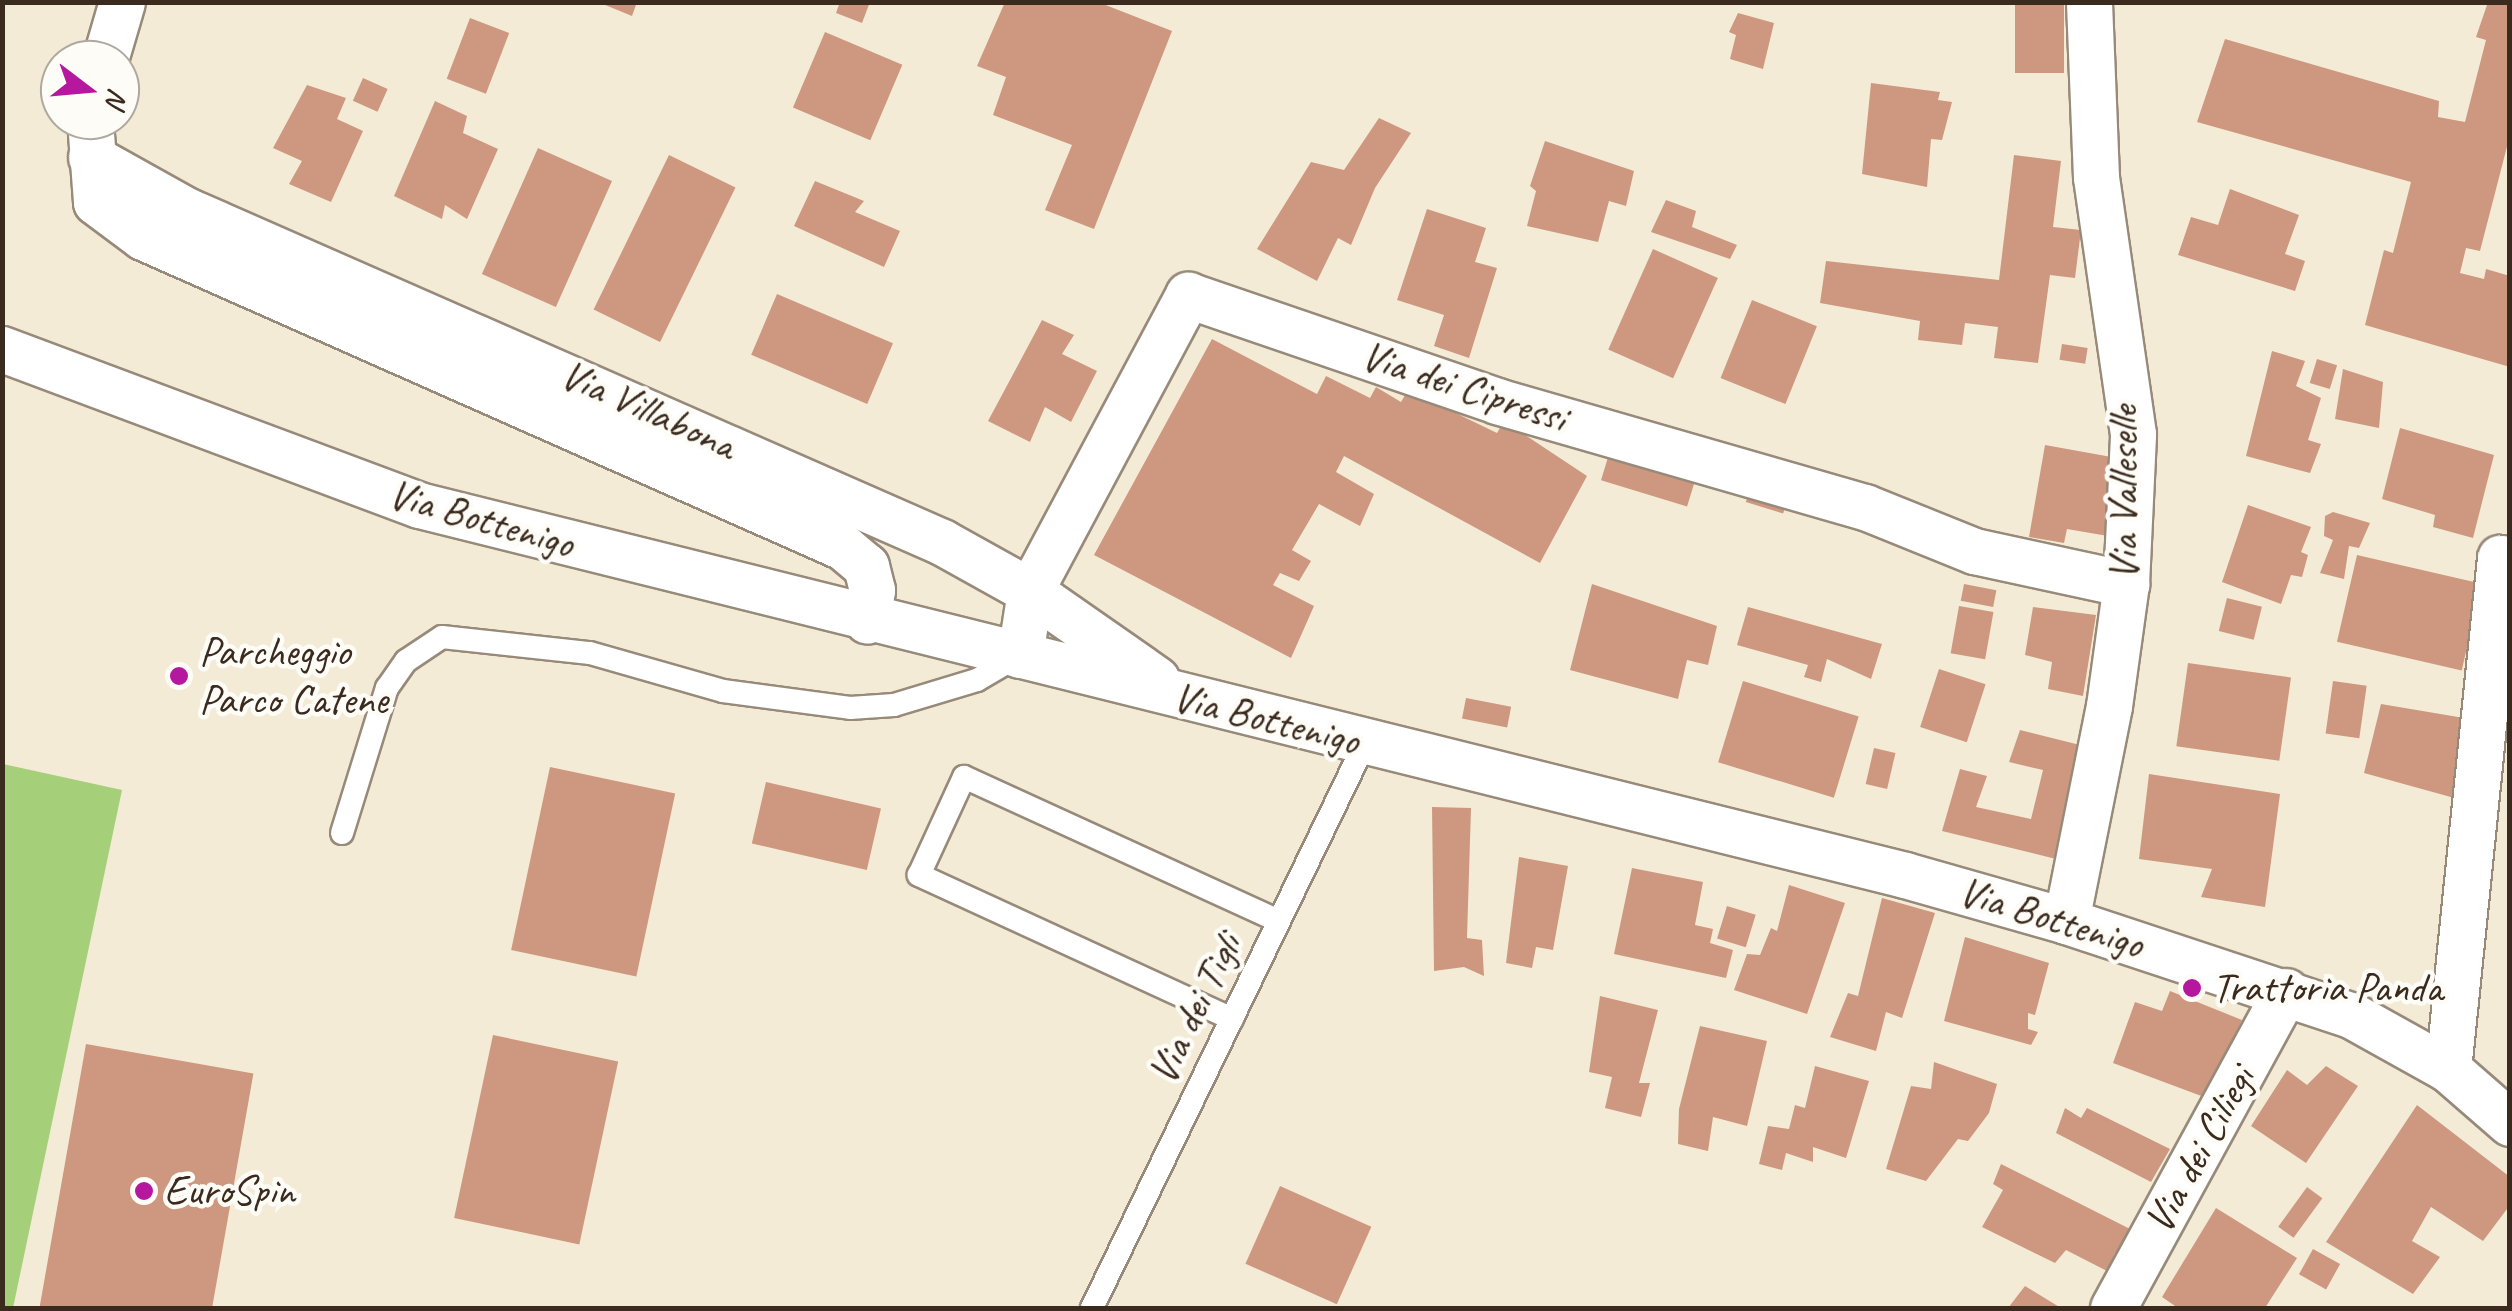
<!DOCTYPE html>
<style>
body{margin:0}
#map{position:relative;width:2512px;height:1311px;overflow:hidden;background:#f4ebd6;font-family:Caveat,sans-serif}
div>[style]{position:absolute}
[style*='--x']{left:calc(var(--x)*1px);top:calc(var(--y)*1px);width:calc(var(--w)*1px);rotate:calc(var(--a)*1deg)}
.green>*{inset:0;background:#a6cf7a}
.building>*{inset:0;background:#cd987f;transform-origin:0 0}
.roads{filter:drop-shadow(2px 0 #988a7a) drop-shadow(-2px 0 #988a7a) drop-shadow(0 2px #988a7a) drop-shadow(0 -2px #988a7a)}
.lane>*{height:22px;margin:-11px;padding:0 11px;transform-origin:11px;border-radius:11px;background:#fff}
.street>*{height:45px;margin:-22.5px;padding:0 22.5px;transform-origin:22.5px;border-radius:22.5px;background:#fff}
.dots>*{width:28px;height:28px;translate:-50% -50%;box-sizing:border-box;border:5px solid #fdfcf7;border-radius:50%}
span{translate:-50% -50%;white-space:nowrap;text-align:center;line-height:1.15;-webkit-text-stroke:9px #fdfcf7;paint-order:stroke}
.street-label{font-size:42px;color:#3b2a1e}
.poi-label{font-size:42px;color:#3b2a1e}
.left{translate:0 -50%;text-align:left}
.frame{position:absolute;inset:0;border:5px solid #3b2a1e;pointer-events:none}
.north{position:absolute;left:40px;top:40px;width:100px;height:100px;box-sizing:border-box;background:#fdfcf7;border:2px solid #afa8a0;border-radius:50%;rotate:106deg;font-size:28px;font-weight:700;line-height:40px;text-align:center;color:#3b2a1e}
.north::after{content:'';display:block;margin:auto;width:35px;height:45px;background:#b5179e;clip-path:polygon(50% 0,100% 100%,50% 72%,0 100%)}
</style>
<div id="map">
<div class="green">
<div style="clip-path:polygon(3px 764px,122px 790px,13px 1308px,2px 1308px)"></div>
</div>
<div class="building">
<div style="clip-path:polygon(598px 2px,637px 2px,632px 16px)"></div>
<div style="clip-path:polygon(840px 2px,870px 2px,862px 23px,836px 13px)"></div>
<div style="clip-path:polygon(1005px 2px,1098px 2px,1172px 31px,1094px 229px,1045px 210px,1072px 145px,993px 115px,1006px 77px,977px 66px)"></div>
<div style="left:2015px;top:2px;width:49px;height:71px"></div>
<div style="clip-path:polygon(2488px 2px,2510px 4px,2510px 135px,2480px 251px,2466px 248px,2460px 273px,2484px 279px,2486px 269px,2510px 276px,2510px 367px,2365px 325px,2384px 250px,2393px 253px,2411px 182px,2197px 122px,2225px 39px,2439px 101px,2438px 117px,2465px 122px,2486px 40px,2476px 37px)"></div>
<div style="clip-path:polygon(1738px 13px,1774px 23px,1763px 69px,1730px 59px,1736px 35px,1729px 32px)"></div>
<div style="left:470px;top:18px;width:42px;height:65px;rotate:21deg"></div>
<div style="left:825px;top:32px;width:84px;height:82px;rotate:23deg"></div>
<div style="left:363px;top:78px;width:27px;height:25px;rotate:24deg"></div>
<div style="clip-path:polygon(1871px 83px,1940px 92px,1938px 100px,1952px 102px,1942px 140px,1931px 139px,1927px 187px,1862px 174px)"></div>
<div style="clip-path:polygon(307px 85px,346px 98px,337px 119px,363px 131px,331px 202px,289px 184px,302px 161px,273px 148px)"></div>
<div style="clip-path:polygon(435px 101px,467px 116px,463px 133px,498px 149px,467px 219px,445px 205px,442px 219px,394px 196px)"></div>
<div style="clip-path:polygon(1379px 118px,1411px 133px,1375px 188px,1351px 245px,1338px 238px,1317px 281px,1257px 249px,1311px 162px,1344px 170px)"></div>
<div style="clip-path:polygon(1545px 141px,1634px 171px,1626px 206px,1609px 201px,1598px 242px,1527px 226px,1536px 191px,1530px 186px)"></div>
<div style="left:538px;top:148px;width:81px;height:138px;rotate:24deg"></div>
<div style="left:669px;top:155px;width:74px;height:172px;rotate:26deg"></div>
<div style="clip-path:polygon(2014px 155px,2061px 161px,2053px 227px,2081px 230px,2075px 278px,2050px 275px,2038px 363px,1994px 358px,1998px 327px,1965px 323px,1962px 345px,1918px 340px,1920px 321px,1820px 303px,1826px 261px,1999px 280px)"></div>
<div style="clip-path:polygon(815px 181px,864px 201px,855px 212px,900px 231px,884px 267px,794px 226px)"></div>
<div style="clip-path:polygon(2230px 189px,2299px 215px,2285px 254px,2305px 261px,2295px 291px,2178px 255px,2191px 217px,2218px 225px)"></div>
<div style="clip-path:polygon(1666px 200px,1696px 211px,1692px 227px,1737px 245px,1730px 259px,1651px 232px)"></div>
<div style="clip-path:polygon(1427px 209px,1486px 228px,1475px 262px,1497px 268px,1469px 358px,1434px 346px,1444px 315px,1397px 300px)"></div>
<div style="left:1653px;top:249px;width:71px;height:110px;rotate:24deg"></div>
<div style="left:777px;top:294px;width:126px;height:66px;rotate:23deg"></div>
<div style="left:1752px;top:300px;width:70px;height:84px;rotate:22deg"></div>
<div style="clip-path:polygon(1042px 320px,1074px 335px,1062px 354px,1097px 371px,1071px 422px,1045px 407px,1030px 442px,988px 421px)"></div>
<div style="clip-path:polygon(1212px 339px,1317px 394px,1326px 376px,1370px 398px,1376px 387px,1401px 402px,1408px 390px,1497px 433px,1504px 421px,1587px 476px,1540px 563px,1344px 456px,1336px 472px,1374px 494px,1360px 526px,1319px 504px,1292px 550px,1311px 561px,1299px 581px,1280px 573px,1273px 585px,1314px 606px,1291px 658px,1094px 555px)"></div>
<div style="left:2062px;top:344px;width:26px;height:16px;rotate:9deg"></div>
<div style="clip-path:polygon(2272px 351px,2305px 361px,2296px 386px,2321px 398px,2308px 440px,2321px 444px,2310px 473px,2246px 456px)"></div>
<div style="left:2317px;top:359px;width:21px;height:25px;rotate:17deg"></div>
<div style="clip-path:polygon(2343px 369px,2383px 382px,2379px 428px,2335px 419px)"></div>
<div style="clip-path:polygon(2400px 428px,2494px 455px,2473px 538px,2433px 527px,2435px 515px,2382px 499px)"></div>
<div style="left:1613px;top:441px;width:90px;height:41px;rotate:17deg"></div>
<div style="clip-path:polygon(2045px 445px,2117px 458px,2108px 536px,2067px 529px,2064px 543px,2029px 537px)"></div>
<div style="left:1752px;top:482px;width:39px;height:21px;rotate:17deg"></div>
<div style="clip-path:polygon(2248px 505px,2311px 527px,2301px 552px,2308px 555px,2302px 577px,2291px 575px,2281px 604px,2222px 582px)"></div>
<div style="clip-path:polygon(2333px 512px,2370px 523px,2359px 548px,2349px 546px,2344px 579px,2320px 573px,2333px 540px,2324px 536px,2325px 516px)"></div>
<div style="left:2357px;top:555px;width:128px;height:89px;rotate:13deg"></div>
<div style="clip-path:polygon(1592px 584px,1717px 626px,1708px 665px,1687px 660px,1678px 699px,1570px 670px)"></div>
<div style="left:1964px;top:584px;width:33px;height:17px;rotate:11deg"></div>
<div style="left:2227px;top:598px;width:36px;height:34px;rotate:14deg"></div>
<div style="left:1959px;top:606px;width:35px;height:48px;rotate:10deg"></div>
<div style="clip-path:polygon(1748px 607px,1882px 644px,1871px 679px,1827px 659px,1821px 682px,1804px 677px,1808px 665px,1737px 645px)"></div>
<div style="clip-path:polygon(2033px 607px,2096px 615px,2083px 696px,2048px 689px,2052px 662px,2025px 655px)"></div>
<div style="left:2188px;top:663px;width:104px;height:84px;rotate:8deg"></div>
<div style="left:1939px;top:669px;width:49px;height:61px;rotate:18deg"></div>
<div style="left:1743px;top:681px;width:121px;height:85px;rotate:17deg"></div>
<div style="left:2333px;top:681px;width:34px;height:53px;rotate:8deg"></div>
<div style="left:1466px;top:698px;width:46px;height:21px;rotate:11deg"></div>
<div style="clip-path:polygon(2381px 704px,2470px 719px,2458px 799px,2364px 773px)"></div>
<div style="clip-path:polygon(2020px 730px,2088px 747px,2060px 860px,1942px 831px,1960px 769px,1987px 776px,1976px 807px,2031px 819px,2043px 770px,2009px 762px)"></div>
<div style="left:1874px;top:748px;width:22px;height:37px;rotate:13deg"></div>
<div style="left:550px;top:767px;width:128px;height:187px;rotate:12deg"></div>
<div style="clip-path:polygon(2149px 774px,2280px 794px,2265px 907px,2201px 897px,2212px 869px,2139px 859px)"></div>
<div style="left:766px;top:782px;width:118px;height:63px;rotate:13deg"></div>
<div style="clip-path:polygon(1432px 807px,1471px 808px,1467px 938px,1482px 940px,1484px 976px,1464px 967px,1434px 971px)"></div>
<div style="clip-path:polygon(1519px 857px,1568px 866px,1553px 950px,1536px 947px,1532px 968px,1506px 963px)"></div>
<div style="clip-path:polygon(1632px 868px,1703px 882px,1695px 925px,1713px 929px,1710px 943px,1733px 950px,1726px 978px,1614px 954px)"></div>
<div style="clip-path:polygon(1789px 885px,1845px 903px,1807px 1014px,1734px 990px,1747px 954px,1760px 955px,1771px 928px,1777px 931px)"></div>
<div style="clip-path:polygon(1882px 898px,1935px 913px,1902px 1018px,1886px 1012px,1876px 1051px,1830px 1037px,1848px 993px,1858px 996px)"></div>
<div style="left:1727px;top:906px;width:30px;height:34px;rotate:17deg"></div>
<div style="clip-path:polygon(1965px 937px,2049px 963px,2035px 1015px,2028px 1013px,2028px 1029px,2038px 1032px,2031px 1045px,1944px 1021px)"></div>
<div style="clip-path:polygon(2170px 991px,2242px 1020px,2204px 1097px,2113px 1063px,2135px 1002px,2162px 1011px)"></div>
<div style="clip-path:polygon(1600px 996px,1658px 1010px,1639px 1083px,1650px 1083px,1641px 1117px,1605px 1108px,1612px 1077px,1589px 1072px)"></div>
<div style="clip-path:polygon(1700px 1026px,1767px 1041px,1747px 1126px,1713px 1117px,1708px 1151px,1678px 1144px,1679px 1109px)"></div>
<div style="left:493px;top:1035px;width:128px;height:187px;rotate:12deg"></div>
<div style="left:86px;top:1044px;width:170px;height:269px;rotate:10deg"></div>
<div style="clip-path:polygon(1934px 1062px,1997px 1084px,1989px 1113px,1968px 1141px,1958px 1139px,1926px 1181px,1886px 1169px,1911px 1086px,1931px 1089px)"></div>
<div style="clip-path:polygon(1815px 1066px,1869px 1081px,1846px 1158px,1813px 1147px,1813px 1162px,1786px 1153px,1782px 1170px,1759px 1164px,1768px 1126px,1789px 1129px,1795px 1105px,1805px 1108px)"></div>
<div style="clip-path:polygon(2326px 1066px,2358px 1086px,2306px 1163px,2251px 1126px,2287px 1070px,2307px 1085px)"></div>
<div style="clip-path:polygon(2417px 1105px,2510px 1177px,2510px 1205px,2483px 1241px,2431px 1207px,2412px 1241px,2440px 1257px,2413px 1294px,2326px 1242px)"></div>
<div style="clip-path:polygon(2065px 1108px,2081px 1118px,2087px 1108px,2170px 1149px,2151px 1182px,2056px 1133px)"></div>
<div style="clip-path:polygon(2001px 1164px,2142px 1235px,2127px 1262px,2115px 1253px,2107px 1271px,2066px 1250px,2055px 1263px,1982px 1227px,2003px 1190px,1993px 1184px)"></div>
<div style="left:1280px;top:1186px;width:100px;height:85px;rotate:24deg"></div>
<div style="left:2307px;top:1187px;width:19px;height:49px;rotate:36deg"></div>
<div style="clip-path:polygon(2216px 1208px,2297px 1258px,2265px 1308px,2178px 1308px,2162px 1297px)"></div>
<div style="left:2313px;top:1249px;width:31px;height:29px;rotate:29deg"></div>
<div style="clip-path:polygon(2025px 1286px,2061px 1308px,2008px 1308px)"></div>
</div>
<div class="roads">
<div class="lane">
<div style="--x:342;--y:833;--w:152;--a:-72.8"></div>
<div style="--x:387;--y:688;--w:33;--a:-55"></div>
<div style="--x:406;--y:661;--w:43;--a:-33.7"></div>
<div style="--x:442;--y:637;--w:149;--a:6.2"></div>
<div style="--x:590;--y:653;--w:138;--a:15.9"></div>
<div style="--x:723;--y:691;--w:128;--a:7.6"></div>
<div style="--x:850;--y:708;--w:44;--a:-3.9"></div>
<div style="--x:894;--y:705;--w:87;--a:-16.8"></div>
<div style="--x:977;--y:680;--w:48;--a:-30.3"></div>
<div style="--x:1232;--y:1019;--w:345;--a:-155.3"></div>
<div style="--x:919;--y:875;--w:108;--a:-65.3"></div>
<div style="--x:964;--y:777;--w:345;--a:24.6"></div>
<div style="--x:1092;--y:1308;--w:627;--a:-64.21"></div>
</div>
<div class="street">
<div style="--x:105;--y:60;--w:60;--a:-73.7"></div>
<div style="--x:90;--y:120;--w:82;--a:85.8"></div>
<div style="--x:96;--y:202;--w:59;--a:36.7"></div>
<div style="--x:143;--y:237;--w:766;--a:23.89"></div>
<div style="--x:843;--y:547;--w:30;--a:40"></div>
<div style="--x:866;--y:566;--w:25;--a:76"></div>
<div style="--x:872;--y:590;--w:31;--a:99"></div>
<div style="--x:91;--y:157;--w:109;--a:29.2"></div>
<div style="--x:186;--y:210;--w:826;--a:23.71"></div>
<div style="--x:942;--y:542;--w:101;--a:29.1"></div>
<div style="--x:1030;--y:591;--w:154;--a:34.9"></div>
<div style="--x:2;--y:349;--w:445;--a:20.5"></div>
<div style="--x:419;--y:505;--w:1531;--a:13.98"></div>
<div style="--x:1905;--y:875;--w:167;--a:15.9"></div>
<div style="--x:2066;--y:921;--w:300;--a:18.3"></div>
<div style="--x:2351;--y:1015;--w:111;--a:29.1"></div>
<div style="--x:2448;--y:1069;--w:82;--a:41.1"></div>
<div style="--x:1020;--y:655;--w:65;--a:-81.1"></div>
<div style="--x:1030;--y:591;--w:336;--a:-61.9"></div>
<div style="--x:1188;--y:295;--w:327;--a:18.9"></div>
<div style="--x:1497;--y:401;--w:383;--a:16.1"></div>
<div style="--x:1865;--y:507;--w:118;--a:22"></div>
<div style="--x:1974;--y:551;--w:156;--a:12.2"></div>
<div style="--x:2066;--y:921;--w:219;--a:-78.7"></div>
<div style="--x:2109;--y:706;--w:123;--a:-82.1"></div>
<div style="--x:2126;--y:584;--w:150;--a:-87.3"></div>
<div style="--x:2133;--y:434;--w:260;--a:-98.2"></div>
<div style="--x:2096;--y:177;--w:175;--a:-92.3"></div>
<div style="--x:2448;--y:1069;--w:514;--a:-84.19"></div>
<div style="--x:2113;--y:1308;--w:361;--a:-61.4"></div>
</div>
</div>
<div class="dots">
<div style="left:179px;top:676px;background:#b5179e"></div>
<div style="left:2192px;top:988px;background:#b5179e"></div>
<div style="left:144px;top:1191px;background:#b5179e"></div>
</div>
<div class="street-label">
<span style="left:1464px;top:387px;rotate:18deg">Via dei Cipressi</span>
<span style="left:648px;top:410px;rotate:24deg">Via Villabona</span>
<span style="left:2124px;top:493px;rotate:-90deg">Via Valleselle</span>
<span style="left:481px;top:519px;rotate:16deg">Via Bottenigo</span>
<span style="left:1266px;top:719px;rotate:14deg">Via Bottenigo</span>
<span style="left:2051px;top:918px;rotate:17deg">Via Bottenigo</span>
<span style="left:1195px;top:1009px;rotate:-64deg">Via dei Tigli</span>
<span style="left:2200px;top:1150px;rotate:-61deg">Via dei Ciliegi</span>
</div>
<div class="poi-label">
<span class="left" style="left:199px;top:676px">Parcheggio<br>Parco Catene</span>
<span class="left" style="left:2212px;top:988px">Trattoria Panda</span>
<span class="left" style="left:164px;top:1191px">EuroSpin</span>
</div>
<div class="frame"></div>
<div class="north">N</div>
</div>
